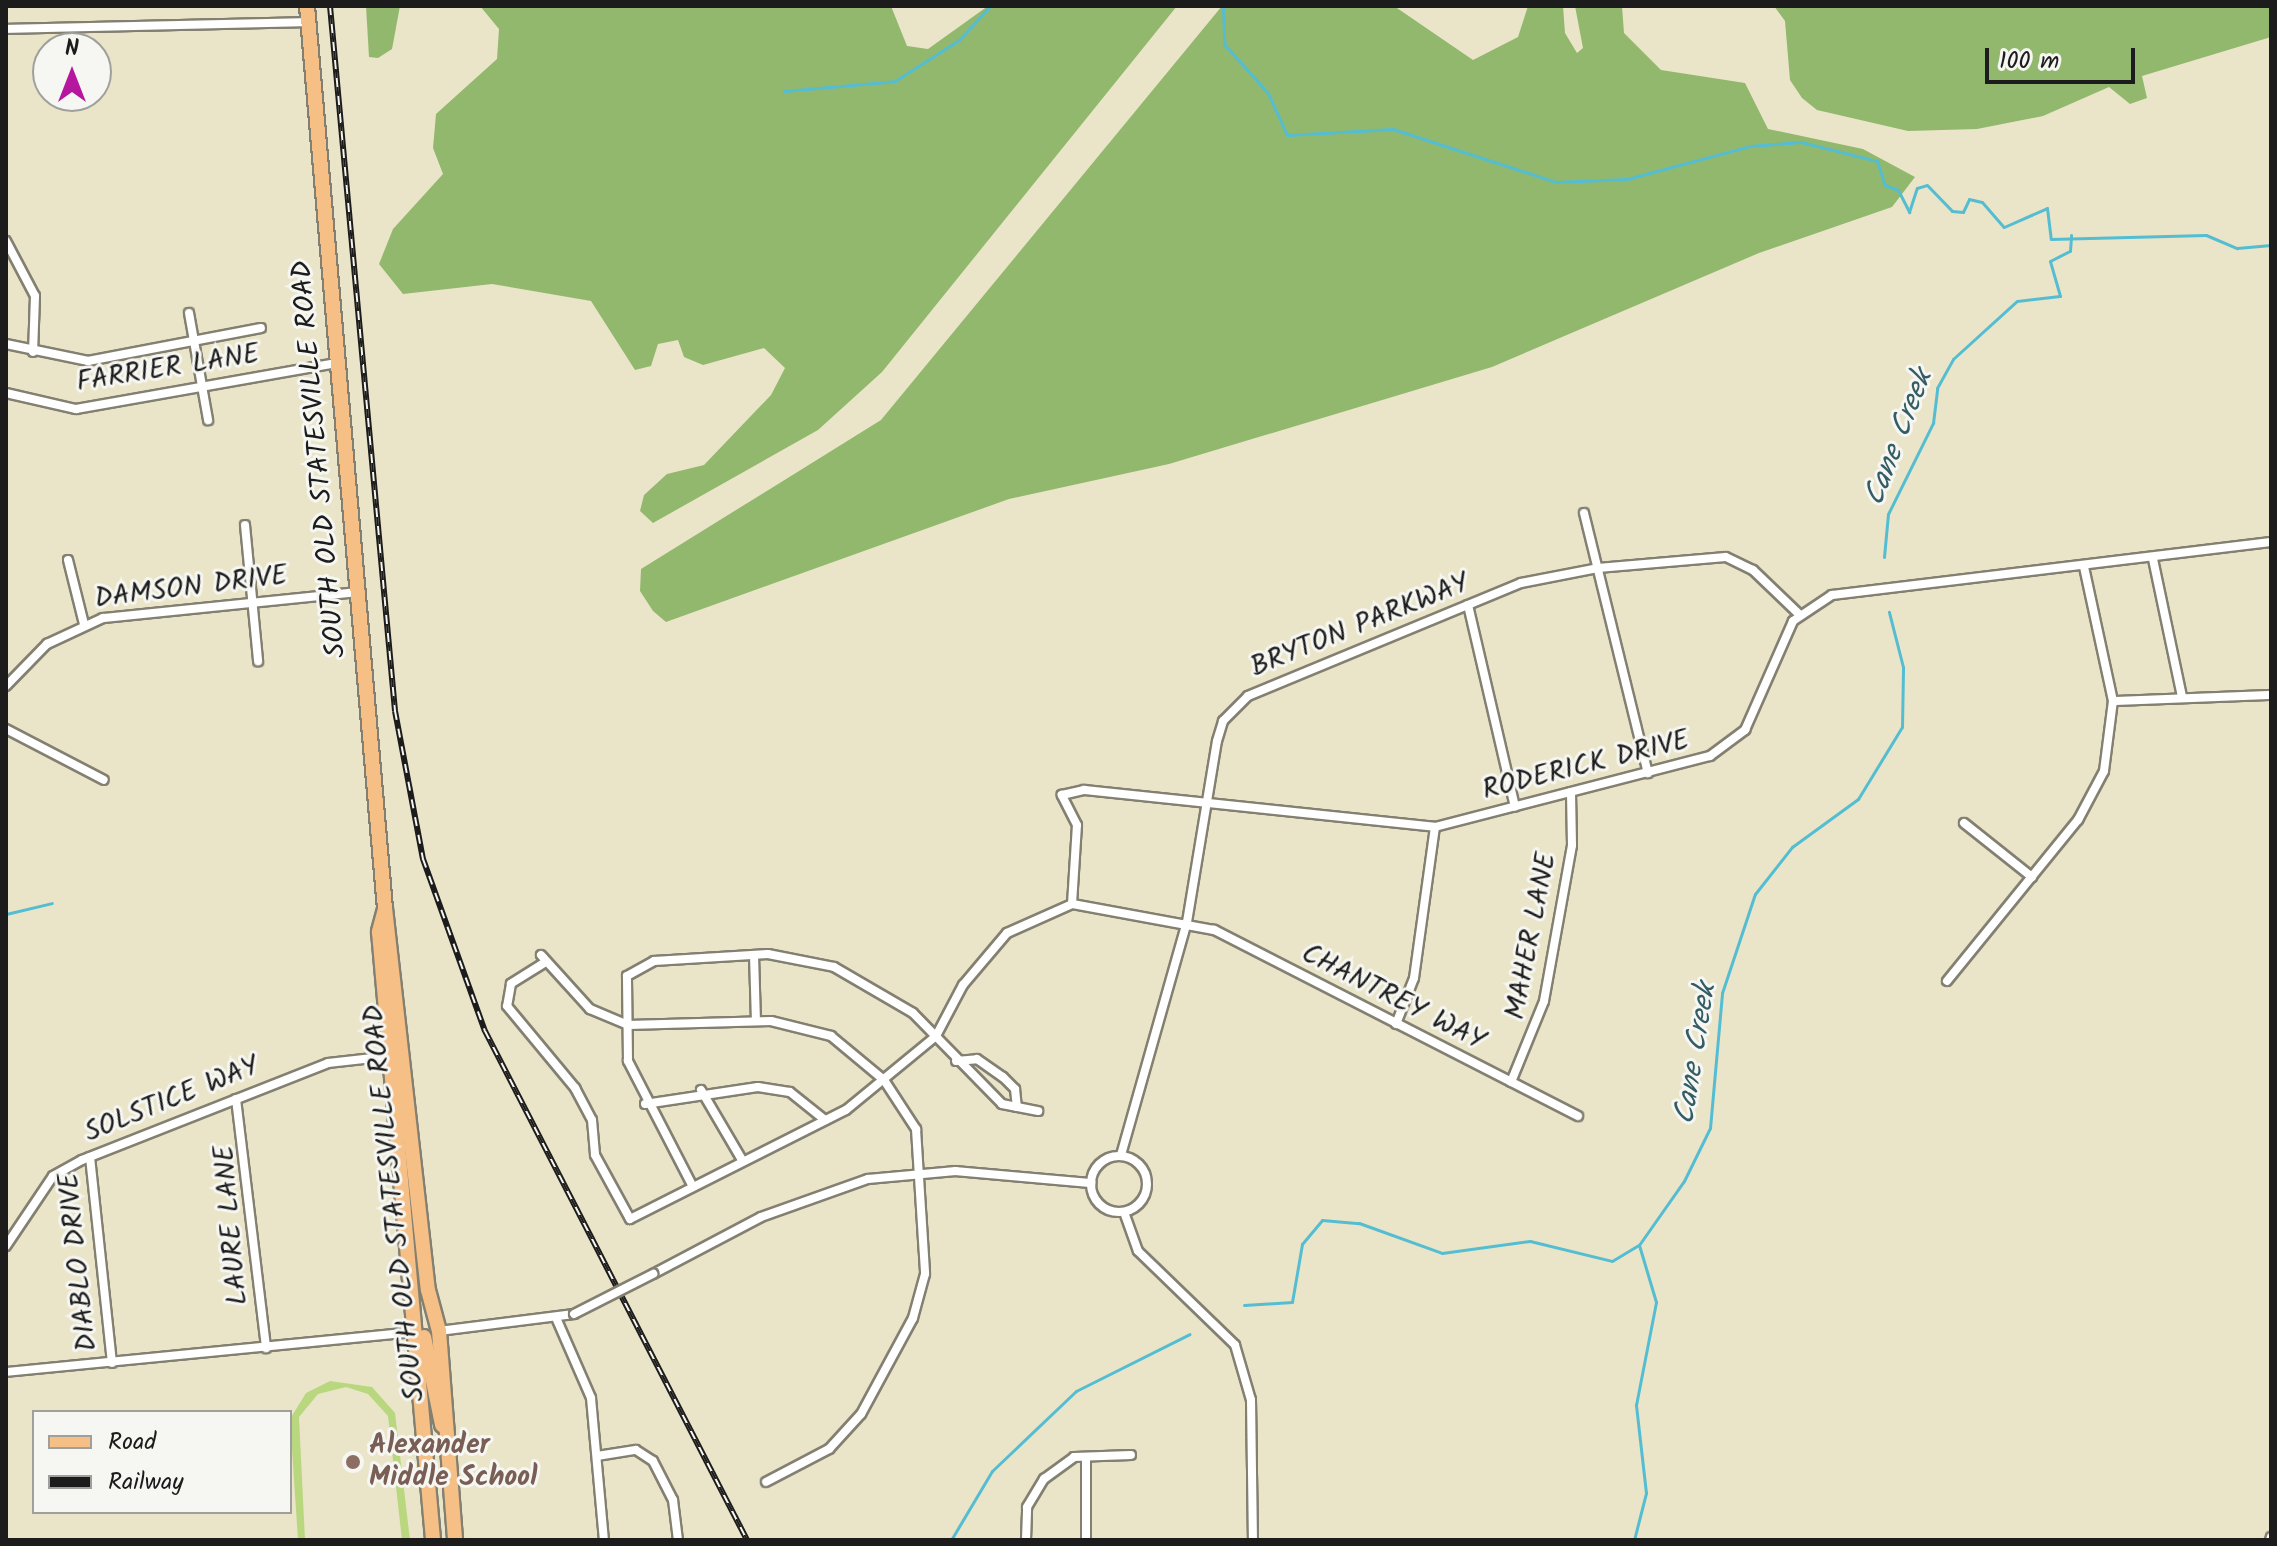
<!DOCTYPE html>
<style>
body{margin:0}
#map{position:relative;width:2277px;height:1546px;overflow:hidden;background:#eae5c9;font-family:Kalam,sans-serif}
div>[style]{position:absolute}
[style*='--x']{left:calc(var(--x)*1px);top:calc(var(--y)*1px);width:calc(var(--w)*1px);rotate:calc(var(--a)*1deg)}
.green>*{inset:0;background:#b8d77e}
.forest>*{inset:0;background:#92b86d}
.stream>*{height:3px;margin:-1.5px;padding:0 1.5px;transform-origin:1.5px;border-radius:1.5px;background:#55bdd2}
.roads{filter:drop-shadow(2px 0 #838072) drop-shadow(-2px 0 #838072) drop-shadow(0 2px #838072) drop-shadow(0 -2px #838072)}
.minor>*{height:8px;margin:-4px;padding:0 4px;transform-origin:4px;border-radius:4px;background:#fff}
.minor>.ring{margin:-4px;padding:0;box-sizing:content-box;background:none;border:8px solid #fff;border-radius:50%}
.primary>*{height:14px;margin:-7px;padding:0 7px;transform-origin:7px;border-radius:7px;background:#f5bf86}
.rail>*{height:6px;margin-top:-3px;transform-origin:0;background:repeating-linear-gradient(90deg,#f6f6f2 0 9px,#1c1c1c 0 18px);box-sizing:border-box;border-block:2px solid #1c1c1c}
.bridges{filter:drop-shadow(2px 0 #838072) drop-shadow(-2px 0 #838072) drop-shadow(0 2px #838072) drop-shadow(0 -2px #838072)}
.minor-bridge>*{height:8px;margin:-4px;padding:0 4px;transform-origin:4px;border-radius:4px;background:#fff}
.dots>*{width:22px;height:22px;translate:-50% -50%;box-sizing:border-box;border:4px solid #f6f6f2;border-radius:50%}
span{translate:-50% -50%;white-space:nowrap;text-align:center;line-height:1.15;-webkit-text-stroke:6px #f6f6f2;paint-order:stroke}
.street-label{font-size:28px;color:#1c1c1c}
.education-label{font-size:28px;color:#785e54;font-weight:700}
.left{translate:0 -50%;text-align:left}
.water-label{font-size:30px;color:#335c65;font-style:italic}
.frame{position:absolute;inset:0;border:8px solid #1c1c1c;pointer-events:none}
.legend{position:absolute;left:32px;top:1410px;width:260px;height:104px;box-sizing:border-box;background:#f6f6f2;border:2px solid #9f9f9c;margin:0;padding:10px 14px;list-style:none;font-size:24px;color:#1c1c1c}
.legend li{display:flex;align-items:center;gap:16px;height:40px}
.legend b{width:40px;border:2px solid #9f9f9c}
.north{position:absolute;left:32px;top:32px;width:80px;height:80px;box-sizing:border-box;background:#f6f6f2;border:2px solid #9f9f9c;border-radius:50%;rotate:0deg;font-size:22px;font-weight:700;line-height:32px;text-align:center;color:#1c1c1c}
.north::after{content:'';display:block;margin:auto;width:28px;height:36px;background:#b5179e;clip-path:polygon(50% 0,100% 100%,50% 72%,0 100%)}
.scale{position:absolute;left:1985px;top:48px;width:150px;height:36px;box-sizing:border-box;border:4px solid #1c1c1c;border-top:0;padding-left:10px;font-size:24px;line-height:28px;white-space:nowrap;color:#1c1c1c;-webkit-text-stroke:6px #f6f6f2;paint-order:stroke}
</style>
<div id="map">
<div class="green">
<div style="clip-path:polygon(330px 1381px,372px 1387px,395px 1413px,410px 1540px,402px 1540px,388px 1416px,368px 1394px,346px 1387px,318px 1394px,299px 1417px,305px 1540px,298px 1540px,290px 1419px,306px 1393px)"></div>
</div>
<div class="forest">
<div style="clip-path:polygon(366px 6px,400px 6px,392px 49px,378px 58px,369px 57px)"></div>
<div style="clip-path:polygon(480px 6px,891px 6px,907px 46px,928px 49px,988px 6px,1177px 6px,882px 372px,818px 430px,653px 523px,640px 511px,644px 495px,667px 474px,704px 465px,771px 395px,785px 368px,764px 348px,703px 365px,684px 357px,678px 340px,658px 344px,651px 366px,635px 370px,591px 301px,492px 284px,403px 294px,379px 264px,393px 229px,443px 174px,433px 148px,436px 114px,497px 59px,499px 29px)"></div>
<div style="clip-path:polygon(1222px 6px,1394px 6px,1473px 60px,1518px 37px,1528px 6px,1563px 6px,1565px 33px,1577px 53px,1583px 48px,1575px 6px,1622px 6px,1624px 33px,1661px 70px,1745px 83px,1768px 129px,1863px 149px,1915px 177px,1892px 207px,1759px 253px,1492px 367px,1169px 464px,1009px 499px,666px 622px,653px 611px,640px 591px,641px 569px,881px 420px)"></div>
<div style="clip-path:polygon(1774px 6px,2271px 6px,2271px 37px,2142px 76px,2147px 98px,2130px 104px,2109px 87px,2043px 116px,1977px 129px,1908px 131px,1817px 110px,1802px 98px,1790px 80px,1785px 21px)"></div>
</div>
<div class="stream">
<div style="--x:1223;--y:6;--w:38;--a:88"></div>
<div style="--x:1224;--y:44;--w:66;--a:48.1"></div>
<div style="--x:1268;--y:93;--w:46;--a:65.7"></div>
<div style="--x:1287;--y:135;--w:106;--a:-3.2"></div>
<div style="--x:1393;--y:129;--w:171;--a:18"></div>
<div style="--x:1556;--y:182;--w:71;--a:-2.4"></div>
<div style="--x:1627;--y:179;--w:127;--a:-15"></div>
<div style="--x:1750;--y:146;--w:51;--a:-4.5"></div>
<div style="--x:1801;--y:142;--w:78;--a:14"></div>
<div style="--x:1877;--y:161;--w:25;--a:72"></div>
<div style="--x:1885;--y:185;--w:14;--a:21"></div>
<div style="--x:1898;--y:190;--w:25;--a:63"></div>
<div style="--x:1909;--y:212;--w:25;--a:-72"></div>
<div style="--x:1917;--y:188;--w:10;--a:-17"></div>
<div style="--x:1927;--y:185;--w:36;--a:46"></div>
<div style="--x:1952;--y:211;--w:11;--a:5"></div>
<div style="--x:1963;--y:212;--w:14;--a:-65"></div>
<div style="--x:1969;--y:199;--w:13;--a:13"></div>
<div style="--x:1982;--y:202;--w:33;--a:49"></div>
<div style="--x:2004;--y:227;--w:47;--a:-23.8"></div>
<div style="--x:2047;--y:208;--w:31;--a:83"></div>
<div style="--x:2051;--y:239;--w:155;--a:-1.5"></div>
<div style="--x:2206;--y:235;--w:34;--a:23"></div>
<div style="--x:2237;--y:248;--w:34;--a:-5"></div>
<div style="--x:784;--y:91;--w:111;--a:-5.1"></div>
<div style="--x:895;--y:81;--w:76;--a:-32.6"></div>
<div style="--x:959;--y:40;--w:46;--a:-47.6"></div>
<div style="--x:1884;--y:557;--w:43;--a:-84.7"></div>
<div style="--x:1888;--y:514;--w:102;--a:-63.7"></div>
<div style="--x:1933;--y:423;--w:35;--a:-83"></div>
<div style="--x:1937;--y:388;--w:33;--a:-61"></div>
<div style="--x:1953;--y:359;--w:86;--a:-42.2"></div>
<div style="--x:2017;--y:301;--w:43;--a:-6.6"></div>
<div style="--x:2060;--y:296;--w:36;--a:-106"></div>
<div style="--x:2050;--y:261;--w:22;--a:-27"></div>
<div style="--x:2070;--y:251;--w:16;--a:-86"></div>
<div style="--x:6;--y:914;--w:47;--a:-13.4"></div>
<div style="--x:1244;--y:1305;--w:48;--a:-3.6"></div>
<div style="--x:1292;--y:1302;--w:59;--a:-80.2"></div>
<div style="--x:1302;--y:1244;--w:31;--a:-50"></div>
<div style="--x:1322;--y:1220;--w:37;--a:5"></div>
<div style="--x:1359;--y:1223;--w:88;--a:19.9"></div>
<div style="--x:1442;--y:1253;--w:89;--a:-7.8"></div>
<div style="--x:1530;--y:1241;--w:84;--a:13.7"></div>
<div style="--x:1612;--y:1261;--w:31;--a:-31"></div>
<div style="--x:1639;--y:1245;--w:78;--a:-54.9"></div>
<div style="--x:1684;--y:1181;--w:59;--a:-63.9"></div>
<div style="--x:1710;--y:1128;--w:136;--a:-84.9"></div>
<div style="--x:1722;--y:993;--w:104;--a:-71.6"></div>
<div style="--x:1755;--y:894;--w:60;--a:-51.8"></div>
<div style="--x:1792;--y:847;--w:82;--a:-36"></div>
<div style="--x:1858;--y:799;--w:84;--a:-58.6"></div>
<div style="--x:1902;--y:727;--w:60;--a:-89"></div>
<div style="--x:1903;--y:667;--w:57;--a:-104.3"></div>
<div style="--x:951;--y:1540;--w:80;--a:-59.3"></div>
<div style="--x:992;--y:1471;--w:116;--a:-43.6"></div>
<div style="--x:1076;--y:1391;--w:127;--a:-26.6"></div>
<div style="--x:1634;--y:1540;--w:49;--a:-75.7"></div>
<div style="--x:1646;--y:1493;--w:89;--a:-96.5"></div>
<div style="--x:1636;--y:1405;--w:105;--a:-79"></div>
<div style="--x:1656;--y:1302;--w:59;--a:-106.6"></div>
</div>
<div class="roads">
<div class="minor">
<div style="--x:6;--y:29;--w:302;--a:-1.3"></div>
<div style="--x:6;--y:241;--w:62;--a:62.2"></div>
<div style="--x:35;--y:296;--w:56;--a:92"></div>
<div style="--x:189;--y:313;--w:109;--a:79.9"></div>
<div style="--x:6;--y:344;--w:84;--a:11.7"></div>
<div style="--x:88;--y:361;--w:176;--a:-10.8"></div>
<div style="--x:6;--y:393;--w:72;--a:12.9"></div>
<div style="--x:76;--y:409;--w:266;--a:-10"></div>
<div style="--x:1584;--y:513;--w:268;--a:76.2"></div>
<div style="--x:245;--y:525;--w:137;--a:84.5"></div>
<div style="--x:2153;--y:559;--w:141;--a:78.1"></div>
<div style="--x:68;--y:560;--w:66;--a:76"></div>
<div style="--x:1468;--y:605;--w:207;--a:76.9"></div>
<div style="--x:6;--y:686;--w:59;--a:-45.7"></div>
<div style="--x:47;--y:644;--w:62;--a:-24.9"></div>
<div style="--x:103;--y:618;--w:255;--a:-5.8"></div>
<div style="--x:2113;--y:701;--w:158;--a:-2.2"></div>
<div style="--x:6;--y:729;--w:110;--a:27.5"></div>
<div style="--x:1964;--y:823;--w:87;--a:38.5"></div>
<div style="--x:541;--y:955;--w:73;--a:47.8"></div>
<div style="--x:590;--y:1009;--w:41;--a:22.8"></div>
<div style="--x:628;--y:1025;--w:143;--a:-1.6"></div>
<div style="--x:771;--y:1021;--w:62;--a:14"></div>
<div style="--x:831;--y:1036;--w:69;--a:39.7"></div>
<div style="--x:884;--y:1080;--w:59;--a:56.9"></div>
<div style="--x:916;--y:1129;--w:145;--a:86.4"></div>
<div style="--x:925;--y:1274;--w:46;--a:105.3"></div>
<div style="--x:913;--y:1318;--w:109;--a:118.4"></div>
<div style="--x:861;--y:1414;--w:47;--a:132.4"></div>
<div style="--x:829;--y:1449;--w:71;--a:152.4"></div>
<div style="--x:754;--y:955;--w:66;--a:88.3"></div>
<div style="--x:544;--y:963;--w:39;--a:148"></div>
<div style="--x:511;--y:984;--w:22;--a:100"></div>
<div style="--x:507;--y:1006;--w:107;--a:50.3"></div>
<div style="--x:575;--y:1088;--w:36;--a:62"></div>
<div style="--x:592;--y:1120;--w:35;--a:85"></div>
<div style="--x:595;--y:1155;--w:73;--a:61.3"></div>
<div style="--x:630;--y:1219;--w:242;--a:-26.8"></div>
<div style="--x:846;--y:1110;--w:117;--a:-39.4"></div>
<div style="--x:936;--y:1036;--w:58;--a:-62.1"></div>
<div style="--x:963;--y:985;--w:68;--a:-49.8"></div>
<div style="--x:1007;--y:933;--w:71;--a:-24"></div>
<div style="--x:1947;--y:981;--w:208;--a:-50.9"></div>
<div style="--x:2078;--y:820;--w:55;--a:-62"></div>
<div style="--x:2104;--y:771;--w:71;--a:-82.7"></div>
<div style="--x:2113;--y:701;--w:137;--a:-102.2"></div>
<div style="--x:1396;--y:1024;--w:49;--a:-68.6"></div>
<div style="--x:1414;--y:978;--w:152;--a:-82.1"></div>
<div style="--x:956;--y:1061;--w:21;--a:-5"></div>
<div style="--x:977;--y:1059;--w:32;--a:35"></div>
<div style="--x:1003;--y:1077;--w:17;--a:45"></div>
<div style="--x:1015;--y:1089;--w:18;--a:84"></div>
<div style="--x:1511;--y:1082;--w:87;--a:-67.8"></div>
<div style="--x:1544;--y:1001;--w:158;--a:-79.8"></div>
<div style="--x:1572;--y:845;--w:53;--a:-91.1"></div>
<div style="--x:701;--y:1090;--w:81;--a:59.6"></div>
<div style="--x:236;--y:1099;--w:251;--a:83.1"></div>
<div style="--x:645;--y:1104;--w:114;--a:-8.6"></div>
<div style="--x:758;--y:1087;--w:32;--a:9"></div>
<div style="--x:790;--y:1092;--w:45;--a:38.7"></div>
<div style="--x:1578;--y:1116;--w:409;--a:-152.9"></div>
<div style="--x:1214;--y:930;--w:144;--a:-169.6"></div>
<div style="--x:1072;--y:904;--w:79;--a:-86.4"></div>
<div style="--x:1077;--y:825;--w:34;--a:-117"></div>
<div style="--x:1062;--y:795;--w:23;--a:-13"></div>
<div style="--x:1084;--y:790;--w:353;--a:6"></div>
<div style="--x:1435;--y:827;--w:284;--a:-14.5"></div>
<div style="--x:1710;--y:756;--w:44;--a:-36.6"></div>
<div style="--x:1745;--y:730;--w:119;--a:-66.2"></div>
<div style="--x:1793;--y:621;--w:47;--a:-33.7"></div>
<div style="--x:1832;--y:595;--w:442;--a:-6.9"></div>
<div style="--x:1121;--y:1155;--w:242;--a:-74.2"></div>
<div style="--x:1187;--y:922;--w:183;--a:-80.6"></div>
<div style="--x:1217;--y:741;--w:21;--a:-73"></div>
<div style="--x:1223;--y:721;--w:35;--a:-45"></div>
<div style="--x:1248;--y:696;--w:295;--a:-22.5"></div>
<div style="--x:1521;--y:583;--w:78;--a:-11"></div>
<div style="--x:1598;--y:568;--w:128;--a:-4.9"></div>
<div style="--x:1726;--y:557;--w:30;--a:26"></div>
<div style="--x:1753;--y:570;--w:65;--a:43.8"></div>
<div class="ring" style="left:1091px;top:1156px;width:48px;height:48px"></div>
<div style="--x:90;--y:1157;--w:207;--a:83.9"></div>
<div style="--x:692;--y:1185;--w:140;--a:-117.3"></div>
<div style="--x:628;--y:1061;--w:85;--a:-90.7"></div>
<div style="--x:627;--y:976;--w:31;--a:-29"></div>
<div style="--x:654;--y:961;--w:114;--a:-3.5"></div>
<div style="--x:768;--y:954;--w:67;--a:11.1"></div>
<div style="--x:834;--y:967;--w:91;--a:30.2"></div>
<div style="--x:913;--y:1013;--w:127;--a:45.6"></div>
<div style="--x:1002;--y:1104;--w:37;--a:11"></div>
<div style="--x:1124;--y:1212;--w:41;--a:70.3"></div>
<div style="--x:1138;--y:1251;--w:135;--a:44.1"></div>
<div style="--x:1235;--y:1345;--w:57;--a:73.8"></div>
<div style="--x:1251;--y:1400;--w:140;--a:89.2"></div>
<div style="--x:6;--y:1246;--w:84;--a:-56.1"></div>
<div style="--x:53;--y:1176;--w:33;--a:-29"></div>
<div style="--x:82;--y:1160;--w:264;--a:-21.5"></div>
<div style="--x:328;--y:1063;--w:63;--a:-6.3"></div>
<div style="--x:653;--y:1274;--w:122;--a:-27.8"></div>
<div style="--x:761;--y:1217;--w:114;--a:-19.6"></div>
<div style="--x:868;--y:1179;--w:88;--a:-5.2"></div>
<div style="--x:956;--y:1171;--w:136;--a:5.1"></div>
<div style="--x:557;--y:1320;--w:85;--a:66.4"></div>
<div style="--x:591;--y:1398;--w:143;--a:84.8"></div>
<div style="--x:439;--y:1331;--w:136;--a:-7.2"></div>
<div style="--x:6;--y:1372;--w:411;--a:-5.6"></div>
<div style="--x:597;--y:1456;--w:39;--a:-9"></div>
<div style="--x:636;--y:1450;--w:20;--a:33"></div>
<div style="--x:653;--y:1461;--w:44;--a:62.9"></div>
<div style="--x:673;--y:1500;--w:40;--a:82.9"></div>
<div style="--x:1026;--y:1540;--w:33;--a:-88"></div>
<div style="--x:1027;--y:1507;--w:33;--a:-59"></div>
<div style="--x:1044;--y:1479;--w:37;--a:-36"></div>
<div style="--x:1074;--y:1457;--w:57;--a:-2"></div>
<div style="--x:1086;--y:1540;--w:83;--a:-90"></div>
<div style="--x:2270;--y:1540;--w:3;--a:-72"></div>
</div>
<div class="primary">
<div style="--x:307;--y:6;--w:905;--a:85.06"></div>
<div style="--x:385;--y:908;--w:384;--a:83.6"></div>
<div style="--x:428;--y:1290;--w:42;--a:75"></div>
<div style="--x:439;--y:1331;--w:210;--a:85.6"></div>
<div style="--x:385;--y:909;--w:24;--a:105"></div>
<div style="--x:379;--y:932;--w:610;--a:84.92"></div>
<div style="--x:424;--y:1337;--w:90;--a:78.4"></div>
</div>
</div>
<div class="rail">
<div style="--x:330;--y:6;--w:708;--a:84.73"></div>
<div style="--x:395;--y:711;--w:151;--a:79.3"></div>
<div style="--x:423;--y:859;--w:183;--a:70.2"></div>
<div style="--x:485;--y:1031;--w:572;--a:62.76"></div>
</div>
<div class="bridges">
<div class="minor-bridge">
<div style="--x:574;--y:1314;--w:89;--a:-26.9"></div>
</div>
</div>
<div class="dots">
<div style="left:353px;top:1462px;background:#8d6e63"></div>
</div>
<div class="street-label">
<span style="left:168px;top:369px;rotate:-9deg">FARRIER LANE</span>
<span style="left:320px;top:459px;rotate:-95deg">SOUTH OLD STATESVILLE ROAD</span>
<span style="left:191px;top:588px;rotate:-7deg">DAMSON DRIVE</span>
<span style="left:1360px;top:626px;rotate:-22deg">BRYTON PARKWAY</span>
<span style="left:1586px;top:766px;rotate:-14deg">RODERICK DRIVE</span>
<span style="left:1532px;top:936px;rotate:-79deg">MAHER LANE</span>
<span style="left:1393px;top:998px;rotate:27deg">CHANTREY WAY</span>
<span style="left:172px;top:1100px;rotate:-22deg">SOLSTICE WAY</span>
<span style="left:395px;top:1203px;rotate:-96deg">SOUTH OLD STATESVILLE ROAD</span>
<span style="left:232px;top:1225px;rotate:-95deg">LAURE LANE</span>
<span style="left:79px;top:1262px;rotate:-96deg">DIABLO DRIVE</span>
</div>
<div class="education-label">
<span class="left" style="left:369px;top:1462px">Alexander<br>Middle School</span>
</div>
<div class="water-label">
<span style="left:1899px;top:438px;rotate:-69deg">Cane Creek</span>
<span style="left:1696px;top:1054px;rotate:-81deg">Cane Creek</span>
</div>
<div class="frame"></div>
<ul class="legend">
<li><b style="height:10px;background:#f5bf86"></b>Road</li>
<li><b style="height:10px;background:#1c1c1c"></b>Railway</li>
</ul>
<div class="north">N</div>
<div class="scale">100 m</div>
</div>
